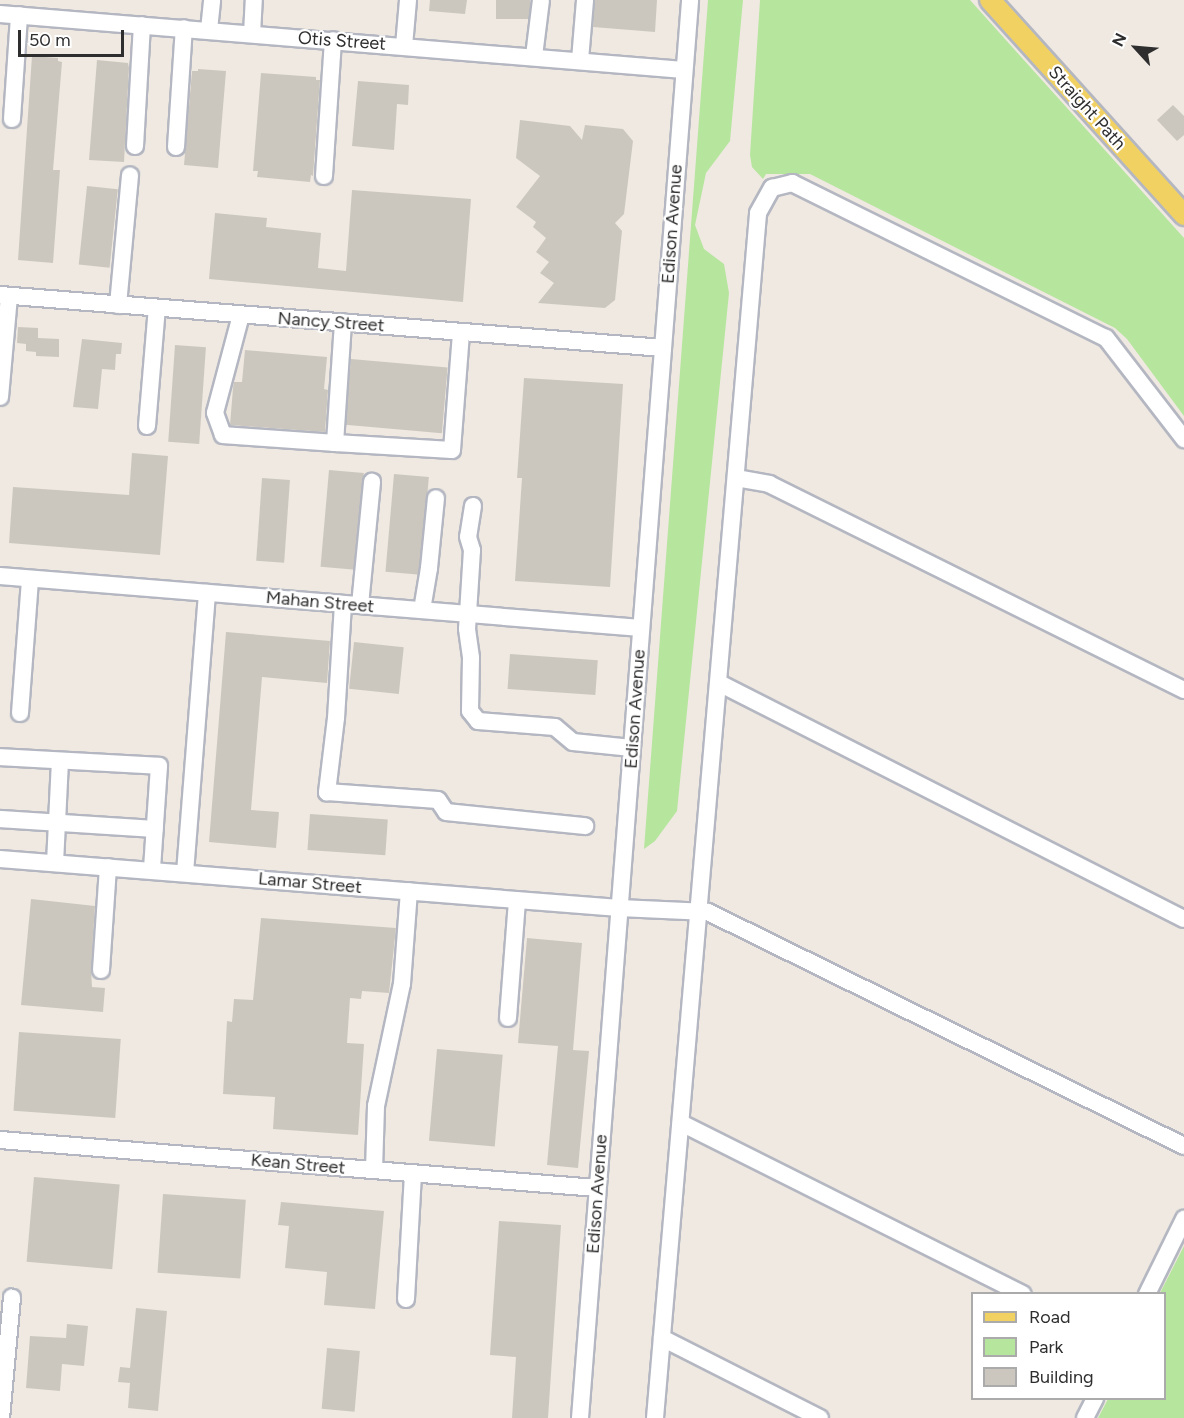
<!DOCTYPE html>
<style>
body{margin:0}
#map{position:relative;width:1184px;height:1418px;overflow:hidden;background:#efe9e1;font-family:Figtree,sans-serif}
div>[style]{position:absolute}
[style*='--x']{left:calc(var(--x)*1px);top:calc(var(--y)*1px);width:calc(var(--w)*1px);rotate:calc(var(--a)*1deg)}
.green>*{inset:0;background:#b6e59e}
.building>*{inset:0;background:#cbc7bf;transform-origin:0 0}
.roads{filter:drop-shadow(2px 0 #b4b7c1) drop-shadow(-2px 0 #b4b7c1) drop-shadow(0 2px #b4b7c1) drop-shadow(0 -2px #b4b7c1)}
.minor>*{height:16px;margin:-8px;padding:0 8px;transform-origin:8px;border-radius:8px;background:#fff}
.major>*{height:20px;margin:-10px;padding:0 10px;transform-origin:10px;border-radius:10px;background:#f2d163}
span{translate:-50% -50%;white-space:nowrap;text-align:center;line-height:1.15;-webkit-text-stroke:4.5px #fff;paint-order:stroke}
.street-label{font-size:18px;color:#2e2e2e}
.legend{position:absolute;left:971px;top:1292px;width:195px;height:108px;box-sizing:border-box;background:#fff;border:2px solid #ababab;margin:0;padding:8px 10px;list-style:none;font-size:18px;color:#2e2e2e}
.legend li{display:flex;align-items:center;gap:12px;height:30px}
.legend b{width:30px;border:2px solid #ababab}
.north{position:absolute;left:1106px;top:18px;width:60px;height:60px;-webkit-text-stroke:4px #fff;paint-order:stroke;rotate:296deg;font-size:16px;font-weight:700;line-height:24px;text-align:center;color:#2e2e2e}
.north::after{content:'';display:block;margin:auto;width:21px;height:27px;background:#2e2e2e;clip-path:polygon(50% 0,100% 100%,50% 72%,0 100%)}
.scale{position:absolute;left:18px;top:30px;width:106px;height:27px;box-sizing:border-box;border:3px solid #2e2e2e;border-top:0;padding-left:8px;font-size:18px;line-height:21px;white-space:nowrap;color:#2e2e2e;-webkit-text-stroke:4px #fff;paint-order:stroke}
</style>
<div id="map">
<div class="green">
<div style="clip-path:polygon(708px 0,743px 0,730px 141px,706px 173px,695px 225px,704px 249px,724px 264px,729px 293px,677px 811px,655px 841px,644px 849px)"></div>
<div style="clip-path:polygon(760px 0,970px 0,1184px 238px,1184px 416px,1127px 339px,1115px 328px,810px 174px,766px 174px,763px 179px,752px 167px,750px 155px)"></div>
<div style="clip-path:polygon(1184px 1246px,1184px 1418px,1098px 1418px,1108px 1399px,1164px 1398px,1164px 1294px,1160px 1293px)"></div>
</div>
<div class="building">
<div style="clip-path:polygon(430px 0,467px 0,465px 14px,429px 11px)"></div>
<div style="left:496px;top:0;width:34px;height:19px"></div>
<div style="clip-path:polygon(595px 0,657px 0,655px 32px,593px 27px)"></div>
<div style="clip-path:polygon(32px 56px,58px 58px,58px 61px,62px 62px,53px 170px,60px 170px,53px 263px,18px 260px)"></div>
<div style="clip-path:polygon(97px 60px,128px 63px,129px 68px,124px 162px,89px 160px)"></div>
<div style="clip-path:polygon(198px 69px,226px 71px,218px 168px,184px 165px,192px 71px,198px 71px)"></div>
<div style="clip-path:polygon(261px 73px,316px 77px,316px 80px,320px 80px,313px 176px,311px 175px,310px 182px,257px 177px,258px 171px,253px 171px)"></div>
<div style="clip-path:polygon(358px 81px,409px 85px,408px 105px,397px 104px,394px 150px,352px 146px)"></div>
<div style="clip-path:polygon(1173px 105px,1184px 116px,1184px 135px,1177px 141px,1157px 120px)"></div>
<div style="clip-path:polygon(520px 120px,570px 126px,582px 140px,585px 125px,623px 129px,633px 141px,624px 214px,615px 223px,622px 231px,615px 300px,605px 308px,538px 303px,554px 283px,540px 273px,549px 262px,536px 252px,546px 238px,533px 227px,536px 222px,516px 207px,540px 176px,516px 158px)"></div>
<div style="left:87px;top:186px;width:31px;height:79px;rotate:6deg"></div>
<div style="clip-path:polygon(352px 190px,471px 199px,463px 302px,209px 279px,215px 213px,267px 218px,266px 227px,321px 233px,318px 268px,346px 271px)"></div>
<div style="clip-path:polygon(18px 327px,38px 328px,38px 338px,59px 339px,59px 357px,36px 356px,36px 352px,26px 351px,26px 344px,17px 343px)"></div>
<div style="clip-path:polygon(82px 339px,122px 343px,121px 354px,116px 354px,115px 370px,102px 369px,98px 409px,73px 407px)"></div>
<div style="left:175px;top:345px;width:31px;height:97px;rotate:4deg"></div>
<div style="clip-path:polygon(245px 350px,327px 357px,324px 389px,328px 390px,325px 432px,230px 425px,233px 388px,234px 382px,242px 382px)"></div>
<div style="left:351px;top:359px;width:97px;height:66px;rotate:5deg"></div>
<div style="clip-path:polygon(524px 378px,623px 384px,610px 587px,515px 581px,522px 478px,517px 478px)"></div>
<div style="clip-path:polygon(132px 453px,168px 456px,160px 555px,9px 543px,13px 487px,129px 495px)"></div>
<div style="left:329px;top:470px;width:35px;height:97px;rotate:5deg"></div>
<div style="left:394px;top:474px;width:35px;height:98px;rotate:5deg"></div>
<div style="left:262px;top:478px;width:28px;height:83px;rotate:4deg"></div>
<div style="clip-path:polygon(226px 632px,330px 641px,327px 683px,262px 677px,251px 810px,279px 812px,276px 848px,209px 842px)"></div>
<div style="left:354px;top:642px;width:50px;height:47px;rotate:6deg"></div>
<div style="left:510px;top:654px;width:88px;height:35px;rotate:4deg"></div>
<div style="left:310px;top:814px;width:78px;height:36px;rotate:4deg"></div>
<div style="clip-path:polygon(31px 899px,95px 906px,91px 970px,92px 987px,105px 988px,103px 1012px,21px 1005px)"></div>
<div style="clip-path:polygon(261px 918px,396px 928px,389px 993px,362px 991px,361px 999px,350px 998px,347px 1043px,364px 1044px,358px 1135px,273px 1129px,275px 1097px,223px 1094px,227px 1021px,232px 1022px,234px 999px,253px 1000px)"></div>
<div style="clip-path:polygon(527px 938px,582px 943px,573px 1050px,589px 1051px,578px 1168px,547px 1165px,558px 1046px,518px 1043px)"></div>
<div style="left:19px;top:1032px;width:102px;height:79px;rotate:4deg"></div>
<div style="left:437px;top:1049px;width:66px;height:92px;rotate:5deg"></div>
<div style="left:34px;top:1177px;width:86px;height:85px;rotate:5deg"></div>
<div style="left:163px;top:1194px;width:83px;height:79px;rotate:4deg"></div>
<div style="clip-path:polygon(281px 1202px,384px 1211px,375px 1309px,324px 1305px,327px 1272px,285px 1268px,289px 1226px,278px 1225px)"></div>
<div style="clip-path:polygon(499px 1221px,561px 1225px,548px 1418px,512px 1418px,516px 1357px,490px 1355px)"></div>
<div style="clip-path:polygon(136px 1308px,167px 1311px,158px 1411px,128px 1408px,130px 1383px,118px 1382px,120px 1367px,130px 1368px)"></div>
<div style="clip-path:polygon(67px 1324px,88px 1326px,84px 1366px,62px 1364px,60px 1391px,26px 1388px,30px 1336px,66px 1338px)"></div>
<div style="left:327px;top:1348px;width:33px;height:61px;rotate:5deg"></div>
</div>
<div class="roads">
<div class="minor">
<div style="--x:0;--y:14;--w:686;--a:4.68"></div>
<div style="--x:209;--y:30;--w:30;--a:-84"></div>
<div style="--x:252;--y:34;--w:34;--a:-87"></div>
<div style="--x:404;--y:46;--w:46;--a:-85"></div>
<div style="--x:534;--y:56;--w:56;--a:-82.9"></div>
<div style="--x:580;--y:60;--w:60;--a:-85.2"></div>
<div style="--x:12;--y:119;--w:104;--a:-86.1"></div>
<div style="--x:135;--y:146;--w:121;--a:-86.7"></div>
<div style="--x:176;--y:147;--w:119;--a:-86.2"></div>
<div style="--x:324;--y:176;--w:136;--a:-86.2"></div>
<div style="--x:0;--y:295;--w:665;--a:4.57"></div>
<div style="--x:118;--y:305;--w:130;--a:-84.7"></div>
<div style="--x:241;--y:315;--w:101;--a:104.9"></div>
<div style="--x:215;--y:413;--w:23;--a:70"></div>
<div style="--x:223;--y:435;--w:112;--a:4.1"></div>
<div style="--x:335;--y:443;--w:121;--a:-86.2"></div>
<div style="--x:0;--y:397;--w:101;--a:-84.9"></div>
<div style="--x:147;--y:426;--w:118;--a:-85.2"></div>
<div style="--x:335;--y:443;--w:117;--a:3.4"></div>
<div style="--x:452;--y:450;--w:118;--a:-85.6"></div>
<div style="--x:736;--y:478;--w:34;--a:10"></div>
<div style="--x:769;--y:484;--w:463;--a:26.4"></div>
<div style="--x:473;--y:506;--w:31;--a:99"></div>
<div style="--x:468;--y:537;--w:14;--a:73"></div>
<div style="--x:472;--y:550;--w:79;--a:93.6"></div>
<div style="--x:467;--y:629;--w:29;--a:82"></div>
<div style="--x:471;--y:658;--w:53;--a:91.1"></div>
<div style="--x:470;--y:711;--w:13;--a:51"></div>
<div style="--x:478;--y:721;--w:77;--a:4.5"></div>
<div style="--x:555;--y:727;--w:23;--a:40"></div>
<div style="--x:573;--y:742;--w:59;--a:5.8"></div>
<div style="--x:0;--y:576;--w:643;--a:4.64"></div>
<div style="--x:343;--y:604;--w:114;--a:93.5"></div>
<div style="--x:336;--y:718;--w:75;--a:96.9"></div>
<div style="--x:327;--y:792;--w:111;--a:4.1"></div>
<div style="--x:438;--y:800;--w:14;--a:56"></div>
<div style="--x:446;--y:812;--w:140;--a:5.8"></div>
<div style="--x:360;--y:605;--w:124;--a:-84.4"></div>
<div style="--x:422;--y:610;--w:43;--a:-80.5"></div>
<div style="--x:429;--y:568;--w:70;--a:-84.3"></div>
<div style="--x:719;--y:683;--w:521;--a:26.91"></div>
<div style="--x:20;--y:713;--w:134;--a:-85.7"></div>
<div style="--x:0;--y:757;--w:159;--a:3.2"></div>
<div style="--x:159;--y:766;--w:104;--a:93.9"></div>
<div style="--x:0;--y:819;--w:155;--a:3.7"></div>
<div style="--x:0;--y:859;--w:621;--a:4.53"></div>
<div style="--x:619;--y:908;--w:89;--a:2.6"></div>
<div style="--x:708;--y:912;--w:530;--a:26.18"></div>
<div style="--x:55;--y:863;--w:102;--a:-87.2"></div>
<div style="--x:185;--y:873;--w:281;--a:-85.5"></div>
<div style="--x:101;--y:970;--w:103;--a:-86.1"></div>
<div style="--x:508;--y:1018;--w:118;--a:-85.6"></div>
<div style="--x:681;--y:1123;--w:382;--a:26.6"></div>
<div style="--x:0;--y:1140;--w:599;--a:4.6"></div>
<div style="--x:374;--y:1170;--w:64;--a:-88.2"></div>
<div style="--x:376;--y:1106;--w:125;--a:-78"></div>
<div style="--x:402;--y:984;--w:93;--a:-85.7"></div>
<div style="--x:1147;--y:1294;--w:84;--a:-63.7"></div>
<div style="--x:406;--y:1299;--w:126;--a:-86.8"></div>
<div style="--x:662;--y:1338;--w:177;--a:26.9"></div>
<div style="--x:1;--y:1418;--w:121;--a:-84.8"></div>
<div style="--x:580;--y:1418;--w:1422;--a:-85.56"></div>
<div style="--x:655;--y:1418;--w:1209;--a:-85.11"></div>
<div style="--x:758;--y:213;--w:29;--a:-61"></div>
<div style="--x:772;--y:188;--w:21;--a:-14"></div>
<div style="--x:792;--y:183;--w:350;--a:26.3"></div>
<div style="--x:1106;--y:338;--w:128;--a:52.3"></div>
<div style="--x:1085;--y:1418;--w:22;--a:-63"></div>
</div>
<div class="major">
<div style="--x:990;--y:0;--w:290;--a:47.9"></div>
</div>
</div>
<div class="street-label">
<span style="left:342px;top:41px;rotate:4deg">Otis Street</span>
<span style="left:1087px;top:108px;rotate:48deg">Straight Path</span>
<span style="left:672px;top:224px;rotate:-86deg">Edison Avenue</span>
<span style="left:331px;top:322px;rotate:4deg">Nancy Street</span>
<span style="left:320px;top:602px;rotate:5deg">Mahan Street</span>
<span style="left:635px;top:709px;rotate:-86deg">Edison Avenue</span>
<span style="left:310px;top:883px;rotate:5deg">Lamar Street</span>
<span style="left:298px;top:1164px;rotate:5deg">Kean Street</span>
<span style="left:597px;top:1194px;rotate:-86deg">Edison Avenue</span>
</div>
<ul class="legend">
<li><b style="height:8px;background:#f2d163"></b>Road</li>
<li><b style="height:16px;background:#b6e59e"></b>Park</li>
<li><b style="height:16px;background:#cbc7bf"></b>Building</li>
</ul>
<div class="north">N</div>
<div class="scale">50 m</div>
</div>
